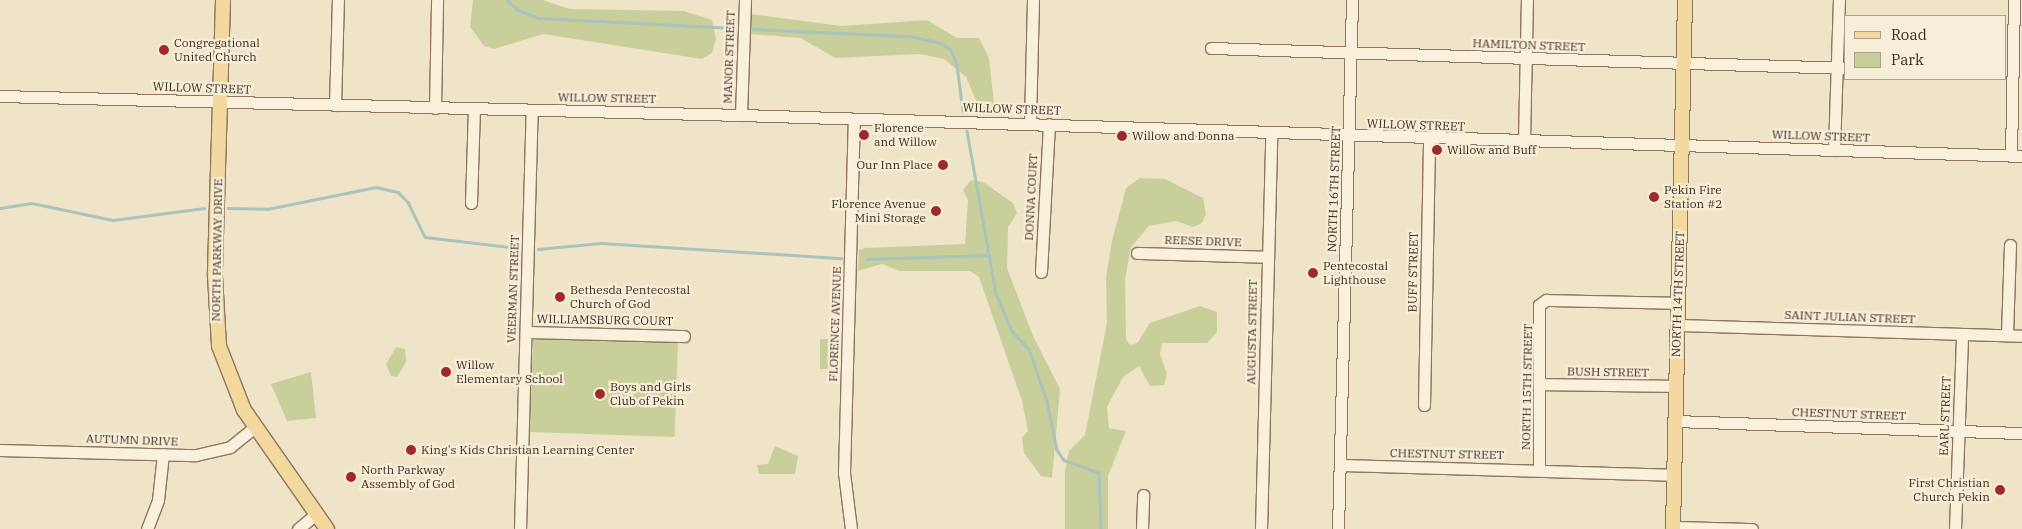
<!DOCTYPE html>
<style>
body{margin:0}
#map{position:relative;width:2022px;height:529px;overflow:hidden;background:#f0e4c8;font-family:"IBM Plex Serif",serif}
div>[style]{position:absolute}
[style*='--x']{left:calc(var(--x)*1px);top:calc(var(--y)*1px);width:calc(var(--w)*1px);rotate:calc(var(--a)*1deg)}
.green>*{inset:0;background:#c9cf9b;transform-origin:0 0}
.stream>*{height:2.5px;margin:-1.25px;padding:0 1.25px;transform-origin:1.25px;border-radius:1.25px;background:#a9c4bc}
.roads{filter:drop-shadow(1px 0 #8d765c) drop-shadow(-1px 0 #8d765c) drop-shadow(0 1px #8d765c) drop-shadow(0 -1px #8d765c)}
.minor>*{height:11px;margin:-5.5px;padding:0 5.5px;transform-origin:5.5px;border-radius:5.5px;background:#faf1dc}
.major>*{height:14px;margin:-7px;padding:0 7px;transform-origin:7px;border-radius:7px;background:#f3d9a0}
.dots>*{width:14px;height:14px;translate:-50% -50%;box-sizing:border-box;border:2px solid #f7eed8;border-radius:50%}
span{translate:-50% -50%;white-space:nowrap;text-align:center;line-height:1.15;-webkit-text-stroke:4.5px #f7eed8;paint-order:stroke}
.poi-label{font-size:12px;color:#3d2e20}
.left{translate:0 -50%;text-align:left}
.right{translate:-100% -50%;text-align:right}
.street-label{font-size:12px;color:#3d2e20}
.legend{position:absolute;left:1844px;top:15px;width:162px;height:65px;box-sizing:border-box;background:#f7eed8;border:1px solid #ada18e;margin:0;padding:6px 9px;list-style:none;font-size:15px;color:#3d2e20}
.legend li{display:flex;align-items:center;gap:10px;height:25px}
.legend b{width:25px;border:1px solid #ada18e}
</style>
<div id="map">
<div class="green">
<div style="clip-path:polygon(473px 0,543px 0,570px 9px,684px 11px,712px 20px,716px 39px,712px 53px,702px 59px,543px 34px,494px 49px,484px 46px,470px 27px)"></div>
<div style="clip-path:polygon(750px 14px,841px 26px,927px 20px,957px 38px,979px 38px,989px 58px,995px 112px,980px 110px,966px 77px,944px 59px,920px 54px,835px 58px,801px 38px,749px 34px)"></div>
<div style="clip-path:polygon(1140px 178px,1165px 179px,1203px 198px,1206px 214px,1202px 223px,1193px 227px,1176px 221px,1149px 226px,1131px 247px,1125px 279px,1126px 340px,1131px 345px,1138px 342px,1150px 323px,1200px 306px,1217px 312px,1217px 332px,1207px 343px,1162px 343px,1160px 354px,1167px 374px,1164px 385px,1150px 386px,1139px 366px,1123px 377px,1107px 407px,1109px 428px,1126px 431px,1108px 476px,1108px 529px,1065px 529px,1065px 470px,1069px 451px,1085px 435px,1107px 323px,1106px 277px,1112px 241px,1126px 188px)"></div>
<div style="clip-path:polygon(971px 180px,983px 182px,1013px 203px,1017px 213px,1008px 227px,1007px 268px,1033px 336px,1060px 389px,1052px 478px,1041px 476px,1024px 453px,1022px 438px,1028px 431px,1022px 401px,979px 277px,970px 271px,900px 271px,882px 264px,858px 271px,859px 250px,865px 248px,965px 244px,968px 200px,963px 190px)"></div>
<div style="left:533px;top:338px;width:145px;height:94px;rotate:2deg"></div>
<div style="left:820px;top:339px;width:8px;height:30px"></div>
<div style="clip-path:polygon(396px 347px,405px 349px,406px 362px,397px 377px,391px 376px,386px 364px)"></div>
<div style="clip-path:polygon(311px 372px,316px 418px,287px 421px,271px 384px)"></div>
<div style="clip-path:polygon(775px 446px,798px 456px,795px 474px,759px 474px,757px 465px,768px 464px)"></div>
</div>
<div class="stream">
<div style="--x:507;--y:0;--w:15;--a:42"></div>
<div style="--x:518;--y:10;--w:22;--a:21"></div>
<div style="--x:539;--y:18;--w:195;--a:2.9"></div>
<div style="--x:753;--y:29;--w:157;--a:2.6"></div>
<div style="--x:910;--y:36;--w:32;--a:13"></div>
<div style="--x:941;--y:43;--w:12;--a:35"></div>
<div style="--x:951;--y:50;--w:16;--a:68"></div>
<div style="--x:957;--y:65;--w:46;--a:82.6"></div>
<div style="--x:967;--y:131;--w:165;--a:79.9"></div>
<div style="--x:996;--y:293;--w:41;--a:67.2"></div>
<div style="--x:1012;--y:331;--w:25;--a:47"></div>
<div style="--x:1029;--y:349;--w:55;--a:70.9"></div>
<div style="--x:1047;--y:401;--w:50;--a:78.5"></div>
<div style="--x:1057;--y:450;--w:12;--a:55"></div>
<div style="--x:1064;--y:460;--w:37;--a:20"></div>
<div style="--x:1099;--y:473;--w:56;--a:88"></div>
<div style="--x:0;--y:208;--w:32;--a:-9"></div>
<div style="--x:32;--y:203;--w:83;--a:11.9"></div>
<div style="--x:113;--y:220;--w:92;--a:-7.5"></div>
<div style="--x:228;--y:208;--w:39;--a:1"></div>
<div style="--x:267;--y:209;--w:111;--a:-11.4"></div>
<div style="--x:376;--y:187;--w:23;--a:13"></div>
<div style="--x:398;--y:192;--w:14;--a:45"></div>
<div style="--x:408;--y:202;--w:39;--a:64"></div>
<div style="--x:425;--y:237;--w:94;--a:6.7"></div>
<div style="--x:538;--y:249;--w:63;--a:-5.4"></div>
<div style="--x:601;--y:243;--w:241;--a:3.6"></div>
<div style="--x:867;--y:259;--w:122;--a:-1.9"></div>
</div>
<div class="roads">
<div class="minor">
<div style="--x:1211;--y:48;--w:635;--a:1.8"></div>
<div style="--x:0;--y:96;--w:741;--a:1.47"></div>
<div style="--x:741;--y:115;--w:1282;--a:1.83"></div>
<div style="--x:335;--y:105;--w:105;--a:-88.4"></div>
<div style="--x:435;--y:108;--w:108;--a:-88.9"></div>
<div style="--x:741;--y:115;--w:115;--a:-88"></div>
<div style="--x:1030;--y:123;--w:123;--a:-88.6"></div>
<div style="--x:1524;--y:141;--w:141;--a:-88.8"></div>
<div style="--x:1834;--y:150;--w:150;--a:-88.1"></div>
<div style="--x:2011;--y:155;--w:155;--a:-88.9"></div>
<div style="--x:471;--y:203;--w:94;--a:-88.2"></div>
<div style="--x:1137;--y:253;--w:131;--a:1.7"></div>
<div style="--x:1041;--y:272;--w:148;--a:-86.9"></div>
<div style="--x:1677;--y:325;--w:345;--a:1.8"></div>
<div style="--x:526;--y:332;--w:158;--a:1.5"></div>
<div style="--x:2007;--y:335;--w:90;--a:-88.1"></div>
<div style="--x:1540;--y:384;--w:136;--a:0.8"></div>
<div style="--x:1424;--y:405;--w:266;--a:-88.9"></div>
<div style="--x:1675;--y:421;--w:347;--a:2"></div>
<div style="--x:0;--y:450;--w:196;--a:1.5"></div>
<div style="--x:196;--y:455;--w:35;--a:-13"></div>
<div style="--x:230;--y:447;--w:32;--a:-39"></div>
<div style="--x:1340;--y:465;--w:334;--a:1.7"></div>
<div style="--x:1539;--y:470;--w:165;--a:-90"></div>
<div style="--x:1539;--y:305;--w:9;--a:-36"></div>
<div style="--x:1546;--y:300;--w:132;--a:1.3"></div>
<div style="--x:1673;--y:527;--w:79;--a:1.5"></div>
<div style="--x:147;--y:529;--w:31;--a:-69"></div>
<div style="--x:158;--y:500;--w:46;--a:-83.8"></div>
<div style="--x:298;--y:529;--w:23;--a:-40"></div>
<div style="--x:520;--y:529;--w:418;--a:-88.4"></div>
<div style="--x:851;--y:529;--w:56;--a:-97.1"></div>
<div style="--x:844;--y:473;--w:354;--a:-88.4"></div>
<div style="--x:1142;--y:529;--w:34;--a:-88"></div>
<div style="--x:1261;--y:529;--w:394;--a:-88.5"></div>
<div style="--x:1338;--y:529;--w:529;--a:-88.48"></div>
<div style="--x:1955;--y:529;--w:195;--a:-87.9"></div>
</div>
<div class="major">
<div style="--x:223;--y:0;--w:276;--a:91.7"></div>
<div style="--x:215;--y:276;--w:70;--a:86.7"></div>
<div style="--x:219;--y:346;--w:69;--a:68.7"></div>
<div style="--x:244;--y:410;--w:145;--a:55.1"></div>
<div style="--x:1673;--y:529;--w:529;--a:-88.7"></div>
</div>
</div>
<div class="dots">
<div style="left:164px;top:50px;background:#9e2a2b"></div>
<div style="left:864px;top:135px;background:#9e2a2b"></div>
<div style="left:1122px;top:136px;background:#9e2a2b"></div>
<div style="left:1437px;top:150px;background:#9e2a2b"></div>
<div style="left:943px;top:165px;background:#9e2a2b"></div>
<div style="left:1654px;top:197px;background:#9e2a2b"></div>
<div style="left:936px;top:211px;background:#9e2a2b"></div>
<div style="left:1313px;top:273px;background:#9e2a2b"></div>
<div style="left:560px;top:297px;background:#9e2a2b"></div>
<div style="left:446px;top:372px;background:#9e2a2b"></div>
<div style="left:600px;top:394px;background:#9e2a2b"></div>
<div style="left:411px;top:450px;background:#9e2a2b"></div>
<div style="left:351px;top:477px;background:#9e2a2b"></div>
<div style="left:2000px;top:490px;background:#9e2a2b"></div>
</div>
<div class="poi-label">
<span class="left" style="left:174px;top:50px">Congregational<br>United Church</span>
<span class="left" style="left:874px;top:135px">Florence<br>and Willow</span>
<span class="left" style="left:1132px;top:136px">Willow and Donna</span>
<span class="left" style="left:1447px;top:150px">Willow and Buff</span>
<span class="right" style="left:933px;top:165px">Our Inn Place</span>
<span class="left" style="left:1664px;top:197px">Pekin Fire<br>Station #2</span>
<span class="right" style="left:926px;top:211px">Florence Avenue<br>Mini Storage</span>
<span class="left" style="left:1323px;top:273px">Pentecostal<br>Lighthouse</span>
<span class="left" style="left:570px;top:297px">Bethesda Pentecostal<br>Church of God</span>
<span class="left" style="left:456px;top:372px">Willow<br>Elementary School</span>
<span class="left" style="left:610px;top:394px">Boys and Girls<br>Club of Pekin</span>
<span class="left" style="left:421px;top:450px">King's Kids Christian Learning Center</span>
<span class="left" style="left:361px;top:477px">North Parkway<br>Assembly of God</span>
<span class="right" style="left:1990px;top:490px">First Christian<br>Church Pekin</span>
</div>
<div class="street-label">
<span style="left:1529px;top:45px;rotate:2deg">HAMILTON STREET</span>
<span style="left:729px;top:57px;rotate:-88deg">MANOR STREET</span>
<span style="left:202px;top:88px;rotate:2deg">WILLOW STREET</span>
<span style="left:607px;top:98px;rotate:1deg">WILLOW STREET</span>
<span style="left:1012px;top:109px;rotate:2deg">WILLOW STREET</span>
<span style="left:1416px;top:125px;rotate:2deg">WILLOW STREET</span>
<span style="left:1821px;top:136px;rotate:2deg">WILLOW STREET</span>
<span style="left:1334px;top:189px;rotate:-88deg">NORTH 16TH STREET</span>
<span style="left:1031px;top:197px;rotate:-87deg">DONNA COURT</span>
<span style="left:1203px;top:241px;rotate:2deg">REESE DRIVE</span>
<span style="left:217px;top:250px;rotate:-89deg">NORTH PARKWAY DRIVE</span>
<span style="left:1413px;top:272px;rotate:-89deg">BUFF STREET</span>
<span style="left:513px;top:289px;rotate:-88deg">VEERMAN STREET</span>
<span style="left:1678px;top:294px;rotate:-88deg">NORTH 14TH STREET</span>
<span style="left:1850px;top:317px;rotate:2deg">SAINT JULIAN STREET</span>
<span style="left:605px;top:320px;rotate:1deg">WILLIAMSBURG COURT</span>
<span style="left:835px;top:324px;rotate:-88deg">FLORENCE AVENUE</span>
<span style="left:1252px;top:332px;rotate:-89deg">AUGUSTA STREET</span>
<span style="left:1608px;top:372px;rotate:1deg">BUSH STREET</span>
<span style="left:1527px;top:387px;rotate:-89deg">NORTH 15TH STREET</span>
<span style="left:1849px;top:414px;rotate:2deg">CHESTNUT STREET</span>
<span style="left:1945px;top:416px;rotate:-88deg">EARL STREET</span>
<span style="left:132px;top:440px;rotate:2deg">AUTUMN DRIVE</span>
<span style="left:1447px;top:454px;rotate:1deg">CHESTNUT STREET</span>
</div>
<ul class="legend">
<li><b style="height:6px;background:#f3d9a0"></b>Road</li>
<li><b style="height:14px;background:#c9cf9b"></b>Park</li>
</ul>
</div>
